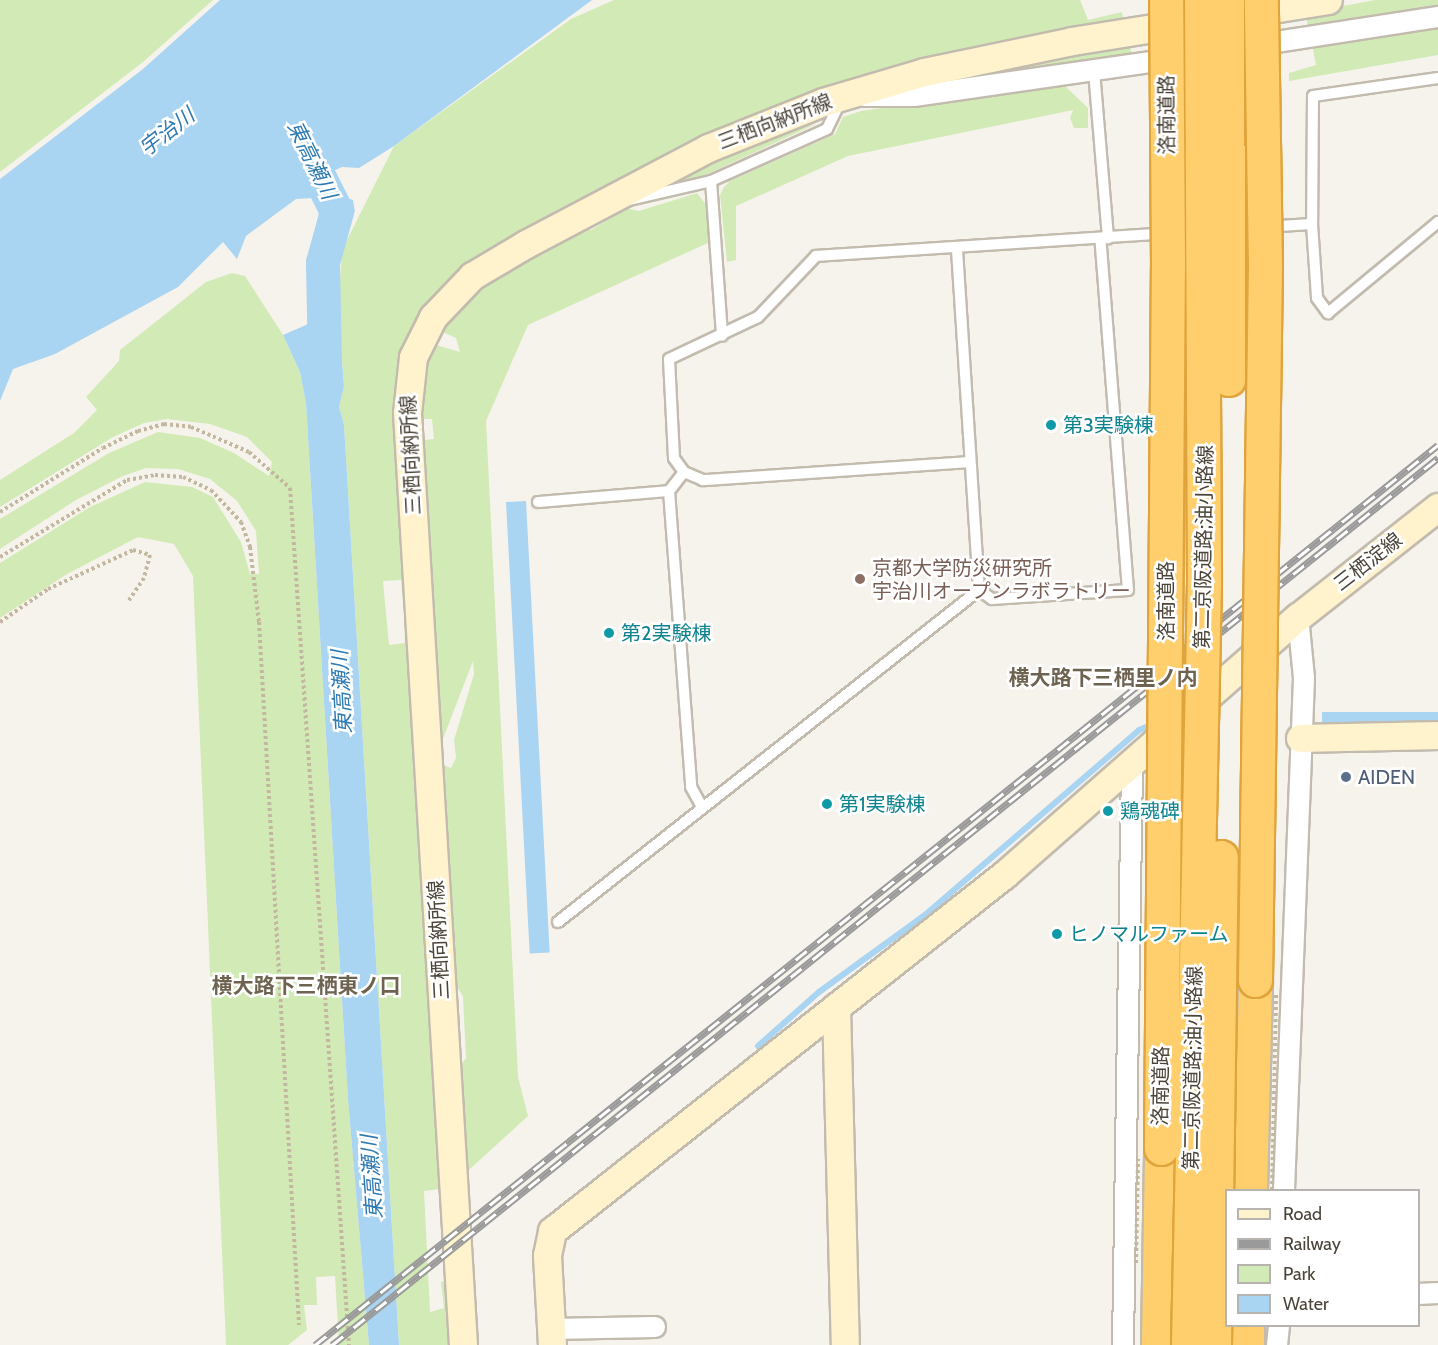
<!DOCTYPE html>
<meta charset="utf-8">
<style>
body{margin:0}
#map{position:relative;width:1438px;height:1345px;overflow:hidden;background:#f6f3ec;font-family:Cabin,"Noto Sans JP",sans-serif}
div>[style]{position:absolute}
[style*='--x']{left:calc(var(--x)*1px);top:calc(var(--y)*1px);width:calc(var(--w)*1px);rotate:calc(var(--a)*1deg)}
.green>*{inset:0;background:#d2eab5}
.water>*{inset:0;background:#a9d4f2;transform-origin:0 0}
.stream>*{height:6px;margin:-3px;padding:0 3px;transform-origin:3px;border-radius:3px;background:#a9d4f2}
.river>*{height:34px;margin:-17px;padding:0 17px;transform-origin:17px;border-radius:17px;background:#a9d4f2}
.path>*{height:4px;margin-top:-2px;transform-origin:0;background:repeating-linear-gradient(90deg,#c4b79f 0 3px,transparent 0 6px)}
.roads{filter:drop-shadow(2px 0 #c2bbae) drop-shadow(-2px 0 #c2bbae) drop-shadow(0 2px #c2bbae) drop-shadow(0 -2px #c2bbae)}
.lane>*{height:10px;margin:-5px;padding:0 5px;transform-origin:5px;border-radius:5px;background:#fff}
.street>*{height:20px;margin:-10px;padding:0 10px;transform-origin:10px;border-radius:10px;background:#fff}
.secondary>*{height:27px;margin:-13.5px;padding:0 13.5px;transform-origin:13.5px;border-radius:13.5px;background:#fff3cd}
.highway>*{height:33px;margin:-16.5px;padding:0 16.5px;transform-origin:16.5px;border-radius:16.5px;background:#ffcf6e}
.rail>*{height:7px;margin-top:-3.5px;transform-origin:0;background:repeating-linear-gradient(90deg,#fff 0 14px,#9a9a9a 0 28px);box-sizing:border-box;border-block:2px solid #9a9a9a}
.path-bridge>*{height:4px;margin-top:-2px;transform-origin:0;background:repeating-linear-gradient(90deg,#c4b79f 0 3px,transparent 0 6px)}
.bridges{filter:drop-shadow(2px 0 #e0a43c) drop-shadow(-2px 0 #e0a43c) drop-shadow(0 2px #e0a43c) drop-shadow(0 -2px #e0a43c)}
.highway-bridge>*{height:33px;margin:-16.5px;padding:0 16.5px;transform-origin:16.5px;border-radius:16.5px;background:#ffcf6e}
.dots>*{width:16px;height:16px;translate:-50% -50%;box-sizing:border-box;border:3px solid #fff;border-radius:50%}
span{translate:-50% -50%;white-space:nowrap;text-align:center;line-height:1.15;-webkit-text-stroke:5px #fff;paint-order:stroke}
.street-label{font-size:20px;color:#4b4439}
.culture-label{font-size:20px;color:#0d838f}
.left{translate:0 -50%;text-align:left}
.education-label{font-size:20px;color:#785e54}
.service-label{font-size:20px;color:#4e5e75}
.water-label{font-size:21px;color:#2e7ab2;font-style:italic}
.neighbourhood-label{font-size:21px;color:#6e6250;font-weight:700}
.legend{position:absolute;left:1225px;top:1189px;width:195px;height:138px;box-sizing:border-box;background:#fff;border:2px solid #b7b4b0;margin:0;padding:8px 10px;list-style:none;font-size:18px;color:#4b4439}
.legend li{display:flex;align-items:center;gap:12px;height:30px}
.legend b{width:30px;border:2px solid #b7b4b0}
</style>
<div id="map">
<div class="green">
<div style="clip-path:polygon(0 0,213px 0,143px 62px,0 172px)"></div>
<div style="clip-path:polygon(614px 0,1080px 0,1088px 20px,1122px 12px,1124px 27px,890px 75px,522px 239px,413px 342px,414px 603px,403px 604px,401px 580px,383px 581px,389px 645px,405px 643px,404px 623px,416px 620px,446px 1188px,424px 1191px,430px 1312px,444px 1308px,441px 1282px,450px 1278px,458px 1345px,399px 1345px,344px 425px,339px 407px,344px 385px,338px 311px,342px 250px,394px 146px,571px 19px)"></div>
<div style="clip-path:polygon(1375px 0,1438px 0,1438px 10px,1308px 29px,1306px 13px)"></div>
<div style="clip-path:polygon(1438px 24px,1438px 55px,1289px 81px,1289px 73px,1316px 65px,1312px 44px)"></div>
<div style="clip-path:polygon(1130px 45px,1132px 58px,928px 87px,1064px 54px)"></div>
<div style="clip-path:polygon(1054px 84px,1065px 86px,1088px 108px,1088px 128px,1074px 128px,1070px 118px,1073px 110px,848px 156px,736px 206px,736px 260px,727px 262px,720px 195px,724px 187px,730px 181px,835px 134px,843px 117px,861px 111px)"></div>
<div style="clip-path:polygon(816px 124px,703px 176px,629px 195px,740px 142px)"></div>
<div style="clip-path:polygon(697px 193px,706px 205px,710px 242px,528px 325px,486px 421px,518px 1077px,528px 1116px,460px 1178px,464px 1130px,453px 1074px,466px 1058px,463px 997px,449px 971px,441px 837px,448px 827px,445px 795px,438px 787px,443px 765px,451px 768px,456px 758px,454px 740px,474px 674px,473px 661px,434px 762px,416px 441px,434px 439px,432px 419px,415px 419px,415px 410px,424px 402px,428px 368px,423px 359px,429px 343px,460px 352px,456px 338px,434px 328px,472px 286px,573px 227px,591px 230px,618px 214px,621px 207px,639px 211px)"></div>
<div style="clip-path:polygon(232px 273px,245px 276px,283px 335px,300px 372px,306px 403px,348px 1099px,369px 1345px,339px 1345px,335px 1276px,316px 1277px,317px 1305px,304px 1305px,307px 1330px,288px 1345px,226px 1345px,193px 576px,174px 544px,138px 537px,67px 574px,0 618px,0 563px,90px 507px,145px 482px,192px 487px,213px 497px,241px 542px,250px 574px,259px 574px,256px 531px,237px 501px,210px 479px,178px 469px,146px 468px,123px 476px,76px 500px,0 549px,0 519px,109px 453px,158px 432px,200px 438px,234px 453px,269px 476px,272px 462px,247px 437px,210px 424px,167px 419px,144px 423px,113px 437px,0 507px,0 480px,74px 433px,97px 410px,86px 397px,119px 361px,120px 350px,206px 282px)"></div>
</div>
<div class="water">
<div style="clip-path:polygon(220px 0,592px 0,394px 146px,359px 168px,342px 167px,333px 171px,340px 196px,353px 200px,355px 212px,341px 221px,324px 217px,313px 198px,296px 199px,246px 236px,237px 259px,223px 242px,178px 287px,55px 354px,13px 369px,0 401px,0 179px,143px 69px)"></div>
<div style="clip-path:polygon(338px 311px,344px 386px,339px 407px,344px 425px,399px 1345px,369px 1345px,348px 1099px,306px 403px,300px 372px,283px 335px)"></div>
<div style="left:526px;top:501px;width:452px;height:20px;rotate:87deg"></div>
<div style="left:1438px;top:712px;width:10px;height:116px;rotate:90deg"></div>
</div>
<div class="stream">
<div style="--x:758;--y:1046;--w:81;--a:-41.5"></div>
<div style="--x:819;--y:992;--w:131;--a:-36"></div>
<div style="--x:925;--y:915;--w:283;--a:-40.8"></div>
<div style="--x:1139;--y:730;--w:15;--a:-23"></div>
</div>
<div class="river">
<div style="--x:319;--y:176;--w:40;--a:63.4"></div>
<div style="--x:337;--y:212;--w:53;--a:105.4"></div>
<div style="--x:323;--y:263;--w:100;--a:88.9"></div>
</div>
<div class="path">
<div style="--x:0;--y:512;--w:121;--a:-31.9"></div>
<div style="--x:103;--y:448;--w:39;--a:-26"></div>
<div style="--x:138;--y:431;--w:27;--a:-15"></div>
<div style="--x:164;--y:424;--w:27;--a:6"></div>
<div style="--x:191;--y:427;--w:63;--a:23.3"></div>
<div style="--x:249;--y:452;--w:55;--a:41.3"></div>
<div style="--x:290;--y:488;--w:859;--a:86.06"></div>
<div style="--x:0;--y:557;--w:149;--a:-31.2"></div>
<div style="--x:127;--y:480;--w:28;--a:-10"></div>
<div style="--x:155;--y:475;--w:28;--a:4"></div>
<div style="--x:183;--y:477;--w:31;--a:25"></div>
<div style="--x:211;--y:490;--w:44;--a:46.8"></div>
<div style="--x:241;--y:522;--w:27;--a:70"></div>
<div style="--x:250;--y:547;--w:76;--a:83.2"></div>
<div style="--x:259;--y:622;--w:704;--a:86.74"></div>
<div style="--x:0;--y:622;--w:58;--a:-34.5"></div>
<div style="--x:48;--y:589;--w:94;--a:-24.6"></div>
<div style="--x:133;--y:550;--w:18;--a:16"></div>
<div style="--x:150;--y:555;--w:24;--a:105"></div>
<div style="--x:144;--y:578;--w:27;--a:124"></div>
</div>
<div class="roads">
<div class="lane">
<div style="--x:1094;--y:71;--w:168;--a:85.2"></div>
<div style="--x:1438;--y:78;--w:126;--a:171.8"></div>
<div style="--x:1313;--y:96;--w:128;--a:90.4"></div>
<div style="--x:1312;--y:224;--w:74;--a:86.1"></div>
<div style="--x:1317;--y:298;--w:19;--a:54"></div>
<div style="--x:1328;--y:313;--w:143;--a:-39.6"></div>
<div style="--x:711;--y:181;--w:155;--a:85.9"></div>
<div style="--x:625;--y:201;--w:88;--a:-13.1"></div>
<div style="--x:711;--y:181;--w:127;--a:-24.1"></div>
<div style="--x:827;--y:129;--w:30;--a:-64"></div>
<div style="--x:1230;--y:229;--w:82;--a:-3.5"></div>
<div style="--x:970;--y:462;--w:268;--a:176.1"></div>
<div style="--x:703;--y:480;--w:21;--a:-157"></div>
<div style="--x:684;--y:472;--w:17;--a:-126"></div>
<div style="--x:674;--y:458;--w:99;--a:-92.9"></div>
<div style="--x:669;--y:359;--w:98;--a:-25.3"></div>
<div style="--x:758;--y:317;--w:84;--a:-46.4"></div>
<div style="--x:816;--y:256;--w:385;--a:-3.7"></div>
<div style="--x:684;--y:472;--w:24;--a:128"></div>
<div style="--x:669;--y:491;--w:297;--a:85.7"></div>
<div style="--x:691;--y:787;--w:23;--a:61"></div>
<div style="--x:538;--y:502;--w:131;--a:-4.8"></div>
<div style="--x:979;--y:590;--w:16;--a:35"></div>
<div style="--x:992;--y:599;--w:136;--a:-3.8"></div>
<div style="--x:1128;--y:590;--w:353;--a:-94.5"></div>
<div style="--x:558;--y:922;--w:536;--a:-38.26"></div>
<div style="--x:979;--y:590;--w:343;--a:-93.7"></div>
</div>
<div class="street">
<div style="--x:1218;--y:51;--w:223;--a:-8.8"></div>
<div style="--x:864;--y:96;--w:50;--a:0"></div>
<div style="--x:914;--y:96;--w:266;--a:-8.2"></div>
<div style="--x:1284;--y:1190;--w:512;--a:-87.76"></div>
<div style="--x:1304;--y:678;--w:61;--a:-95.6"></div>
<div style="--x:1418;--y:1294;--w:20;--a:-3"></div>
<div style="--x:551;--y:1329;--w:104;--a:-1.1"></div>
<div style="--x:1123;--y:1345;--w:579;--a:-89.11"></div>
<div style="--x:1277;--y:1345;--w:19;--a:-84"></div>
</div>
<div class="secondary">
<div style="--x:1300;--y:738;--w:138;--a:-1.2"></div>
<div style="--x:836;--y:1007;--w:338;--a:88.5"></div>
<div style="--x:463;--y:1345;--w:934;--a:-93.44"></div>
<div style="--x:407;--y:413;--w:56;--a:-83.9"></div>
<div style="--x:413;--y:357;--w:45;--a:-63.4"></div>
<div style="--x:433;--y:317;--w:57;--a:-46.4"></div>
<div style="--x:472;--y:276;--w:63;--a:-30.7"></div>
<div style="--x:526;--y:244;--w:206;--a:-27.8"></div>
<div style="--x:708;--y:148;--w:124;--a:-21.8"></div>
<div style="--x:823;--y:102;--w:105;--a:-16.5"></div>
<div style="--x:924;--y:72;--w:151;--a:-11.8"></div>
<div style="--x:1072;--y:41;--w:259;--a:-9.1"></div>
<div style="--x:552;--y:1345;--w:90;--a:-93.2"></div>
<div style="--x:547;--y:1255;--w:25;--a:-78"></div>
<div style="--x:552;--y:1231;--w:577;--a:-38.24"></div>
<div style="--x:1005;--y:874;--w:390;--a:-41.3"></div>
<div style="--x:1298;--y:617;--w:178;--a:-38.2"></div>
</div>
<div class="highway">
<div style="--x:1250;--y:1190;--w:210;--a:-88.6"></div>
<div style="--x:1158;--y:1345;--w:197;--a:-89.1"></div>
<div style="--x:1247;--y:1345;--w:19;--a:-90"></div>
</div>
</div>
<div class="rail">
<div style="--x:315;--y:1345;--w:1439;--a:-38.71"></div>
<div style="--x:332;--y:1345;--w:1418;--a:-38.73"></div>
</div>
<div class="path-bridge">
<div style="--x:1272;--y:1190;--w:197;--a:-88.8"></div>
<div style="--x:1136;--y:1263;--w:104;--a:-88.9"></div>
</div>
<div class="bridges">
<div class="highway-bridge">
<div style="--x:1227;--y:0;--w:379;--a:89.8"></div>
<div style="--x:1255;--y:980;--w:713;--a:-89.2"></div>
<div style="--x:1265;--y:267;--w:267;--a:-90.9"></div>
<div style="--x:1161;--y:1148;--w:883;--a:-89.55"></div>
<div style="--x:1168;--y:265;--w:265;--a:-90.4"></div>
<div style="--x:1188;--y:1345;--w:761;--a:-88.8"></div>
<div style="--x:1204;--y:584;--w:584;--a:-90.29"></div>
<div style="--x:1214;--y:1345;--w:488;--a:-89.2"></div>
</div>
</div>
<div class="dots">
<div style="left:1051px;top:425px;background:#0f9aa8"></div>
<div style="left:860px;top:579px;background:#8d6e63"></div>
<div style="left:609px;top:633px;background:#0f9aa8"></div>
<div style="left:1346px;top:777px;background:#5c6f8a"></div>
<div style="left:827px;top:804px;background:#0f9aa8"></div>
<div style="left:1108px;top:811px;background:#0f9aa8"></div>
<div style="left:1057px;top:934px;background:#0f9aa8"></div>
</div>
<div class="street-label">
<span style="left:1167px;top:115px;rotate:-90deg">洛南道路</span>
<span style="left:775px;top:122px;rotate:-21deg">三栖向納所線</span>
<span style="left:411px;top:455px;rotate:-93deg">三栖向納所線</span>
<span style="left:1204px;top:547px;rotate:-89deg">第二京阪道路;油小路線</span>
<span style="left:1368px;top:562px;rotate:-38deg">三栖淀線</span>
<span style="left:1166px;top:601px;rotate:-90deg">洛南道路</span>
<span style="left:439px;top:940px;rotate:-93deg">三栖向納所線</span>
<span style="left:1193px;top:1068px;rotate:-89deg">第二京阪道路;油小路線</span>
<span style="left:1161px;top:1086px;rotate:-89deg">洛南道路</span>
</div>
<div class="culture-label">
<span class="left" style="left:1063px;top:425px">第3実験棟</span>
<span class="left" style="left:621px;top:633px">第2実験棟</span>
<span class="left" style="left:839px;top:804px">第1実験棟</span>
<span class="left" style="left:1120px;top:811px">鶏魂碑</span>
<span class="left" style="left:1069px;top:934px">ヒノマルファーム</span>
</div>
<div class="education-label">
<span class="left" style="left:872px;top:580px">京都大学防災研究所<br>宇治川オープンラボラトリー</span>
</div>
<div class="service-label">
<span class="left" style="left:1358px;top:777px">AIDEN</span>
</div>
<div class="water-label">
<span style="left:167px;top:132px;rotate:-38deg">宇治川</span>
<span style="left:312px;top:160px;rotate:64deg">東高瀬川</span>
<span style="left:342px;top:692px;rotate:-93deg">東高瀬川</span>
<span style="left:372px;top:1177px;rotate:-94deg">東高瀬川</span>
</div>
<div class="neighbourhood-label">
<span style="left:1103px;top:678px">横大路下三栖里ノ内</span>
<span style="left:306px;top:986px">横大路下三栖東ノ口</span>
</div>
<ul class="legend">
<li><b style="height:8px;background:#fff3cd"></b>Road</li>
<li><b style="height:8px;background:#9a9a9a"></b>Railway</li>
<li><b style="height:16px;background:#d2eab5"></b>Park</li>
<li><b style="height:16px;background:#a9d4f2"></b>Water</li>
</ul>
</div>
